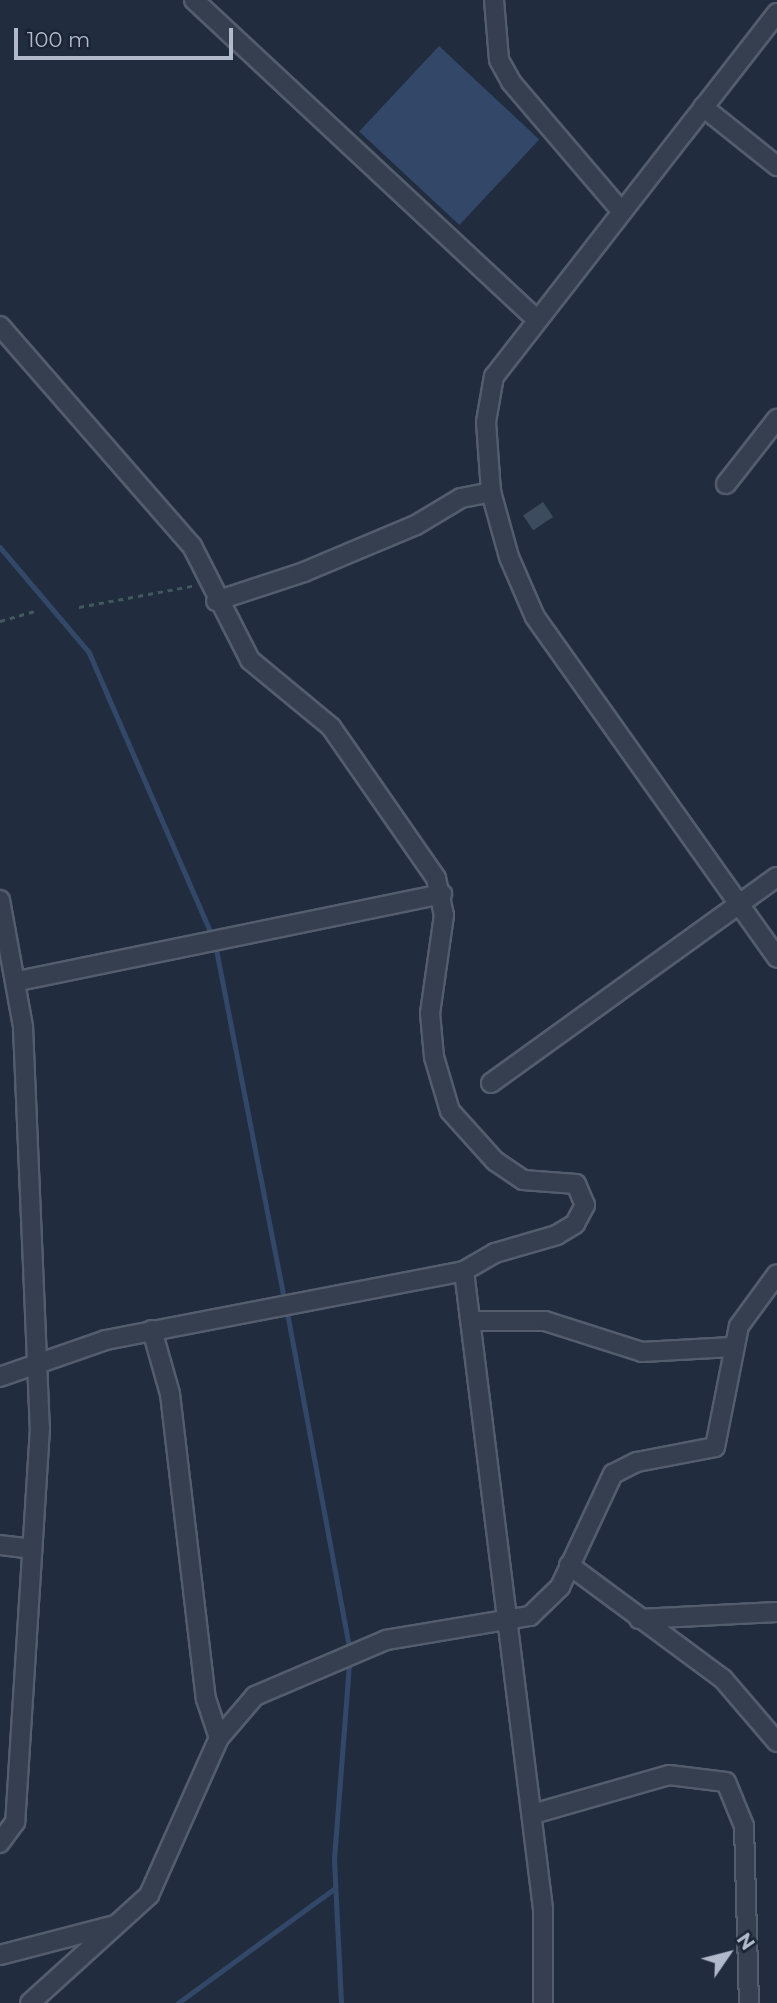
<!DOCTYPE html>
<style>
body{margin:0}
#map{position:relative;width:777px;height:2003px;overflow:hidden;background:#212d3f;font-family:Montserrat,sans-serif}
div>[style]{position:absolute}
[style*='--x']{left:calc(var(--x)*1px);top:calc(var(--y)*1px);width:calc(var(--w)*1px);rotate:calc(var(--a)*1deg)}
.water>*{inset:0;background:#334868;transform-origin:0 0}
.stream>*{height:4.5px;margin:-2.25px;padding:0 2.25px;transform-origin:2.25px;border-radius:2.25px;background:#334868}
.building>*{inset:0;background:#3d4b5f;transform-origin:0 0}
.path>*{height:2.5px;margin-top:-1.25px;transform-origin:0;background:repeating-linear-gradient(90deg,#41595d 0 5px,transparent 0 10px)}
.roads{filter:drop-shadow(2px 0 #535d6d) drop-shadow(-2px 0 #535d6d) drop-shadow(0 2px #535d6d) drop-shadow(0 -2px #535d6d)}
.minor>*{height:18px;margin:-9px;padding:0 9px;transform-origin:9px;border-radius:9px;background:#353f4f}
span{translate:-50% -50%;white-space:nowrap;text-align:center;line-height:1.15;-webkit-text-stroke:5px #1a2434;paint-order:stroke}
.north{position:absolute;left:693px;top:1919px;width:70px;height:70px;-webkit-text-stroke:5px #1a2434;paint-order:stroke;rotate:55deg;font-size:19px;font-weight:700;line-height:28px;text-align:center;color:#b1baca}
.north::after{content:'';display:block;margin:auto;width:24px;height:32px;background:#b1baca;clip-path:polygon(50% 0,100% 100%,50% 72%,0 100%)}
.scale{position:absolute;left:14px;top:28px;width:219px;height:32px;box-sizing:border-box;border:4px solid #b1baca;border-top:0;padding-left:9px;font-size:21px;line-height:24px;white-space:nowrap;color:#b1baca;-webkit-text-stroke:5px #1a2434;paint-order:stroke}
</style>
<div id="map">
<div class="water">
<div style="left:439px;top:46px;width:137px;height:117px;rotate:43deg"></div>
</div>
<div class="stream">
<div style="--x:0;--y:547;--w:138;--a:49.7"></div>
<div style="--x:89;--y:652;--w:309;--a:66.5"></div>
<div style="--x:216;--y:947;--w:362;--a:79"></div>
<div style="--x:287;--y:1310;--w:345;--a:79.5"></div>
<div style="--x:178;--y:2003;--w:193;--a:-36.2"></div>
<div style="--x:341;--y:2003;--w:144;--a:-92.8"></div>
<div style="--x:334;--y:1859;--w:198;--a:-85.6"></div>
</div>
<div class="building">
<div style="left:543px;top:502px;width:18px;height:24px;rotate:56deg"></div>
</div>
<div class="path">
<div style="--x:79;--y:607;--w:119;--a:-10.6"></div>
<div style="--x:0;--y:621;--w:37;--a:-16"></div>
</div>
<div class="roads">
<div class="minor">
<div style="--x:194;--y:0;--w:469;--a:43"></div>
<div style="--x:494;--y:0;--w:60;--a:85.2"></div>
<div style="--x:499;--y:60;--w:25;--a:61"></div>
<div style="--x:511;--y:82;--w:170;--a:49.5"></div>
<div style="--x:777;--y:13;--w:460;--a:127.9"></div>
<div style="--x:494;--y:376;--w:47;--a:99.9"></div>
<div style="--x:486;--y:422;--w:70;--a:85.9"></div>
<div style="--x:491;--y:492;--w:67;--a:74.5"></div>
<div style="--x:509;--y:557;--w:65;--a:66.6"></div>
<div style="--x:535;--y:617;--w:418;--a:54.6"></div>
<div style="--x:703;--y:107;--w:95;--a:38.6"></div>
<div style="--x:0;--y:326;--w:292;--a:48.9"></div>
<div style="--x:192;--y:546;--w:128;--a:63"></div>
<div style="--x:250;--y:660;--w:105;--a:39.6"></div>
<div style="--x:331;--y:727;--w:184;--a:55.2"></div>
<div style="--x:436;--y:878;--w:38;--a:78"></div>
<div style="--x:444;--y:915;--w:99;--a:98.1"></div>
<div style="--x:430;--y:1013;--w:44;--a:84.8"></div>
<div style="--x:434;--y:1057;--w:56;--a:73.5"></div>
<div style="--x:450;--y:1111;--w:67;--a:48"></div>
<div style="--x:495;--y:1161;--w:34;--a:34"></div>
<div style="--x:523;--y:1180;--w:53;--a:4.3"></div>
<div style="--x:576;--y:1184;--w:23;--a:67"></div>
<div style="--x:585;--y:1205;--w:21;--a:118"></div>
<div style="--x:575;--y:1224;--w:21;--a:149"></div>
<div style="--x:557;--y:1235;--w:65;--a:163.8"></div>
<div style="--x:495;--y:1253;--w:36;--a:150"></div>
<div style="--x:464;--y:1271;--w:365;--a:169.1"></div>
<div style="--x:106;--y:1340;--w:112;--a:160.8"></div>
<div style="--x:726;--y:484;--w:83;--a:-51.9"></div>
<div style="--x:216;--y:601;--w:93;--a:-18.2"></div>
<div style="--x:304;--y:572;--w:121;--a:-22.8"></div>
<div style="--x:416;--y:525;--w:52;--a:-31"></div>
<div style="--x:461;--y:498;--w:31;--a:-11"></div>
<div style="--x:0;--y:900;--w:129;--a:79.7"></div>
<div style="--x:23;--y:1027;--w:401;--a:87.6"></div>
<div style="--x:40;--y:1428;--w:395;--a:93.6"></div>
<div style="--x:15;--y:1822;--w:26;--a:126"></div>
<div style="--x:18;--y:981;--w:433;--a:-11.6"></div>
<div style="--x:491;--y:1083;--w:352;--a:-35.8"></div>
<div style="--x:464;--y:1271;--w:643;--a:82.94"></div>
<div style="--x:543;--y:1909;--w:94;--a:90"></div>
<div style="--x:471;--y:1321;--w:74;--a:0"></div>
<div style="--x:545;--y:1321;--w:102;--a:17.7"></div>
<div style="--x:642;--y:1352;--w:90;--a:-3.2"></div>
<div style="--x:152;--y:1330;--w:66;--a:74.3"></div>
<div style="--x:170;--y:1394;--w:307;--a:83.3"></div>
<div style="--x:206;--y:1699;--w:41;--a:71.6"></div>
<div style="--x:0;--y:1545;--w:32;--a:7"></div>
<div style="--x:569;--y:1565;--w:192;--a:36.5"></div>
<div style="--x:723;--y:1679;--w:83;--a:49.4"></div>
<div style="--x:639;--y:1619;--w:138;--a:-2.9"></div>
<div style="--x:533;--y:1814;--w:141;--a:-16"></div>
<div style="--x:669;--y:1775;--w:57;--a:7"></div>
<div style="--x:726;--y:1782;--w:48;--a:67.8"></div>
<div style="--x:744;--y:1826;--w:177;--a:88.4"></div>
<div style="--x:0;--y:1955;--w:119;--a:-14.6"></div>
<div style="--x:30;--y:2003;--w:161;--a:-42.2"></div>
<div style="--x:149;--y:1895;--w:172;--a:-66"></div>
<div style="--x:219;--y:1738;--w:55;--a:-49.4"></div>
<div style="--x:255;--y:1696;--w:142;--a:-23.1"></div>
<div style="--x:386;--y:1640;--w:146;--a:-9.5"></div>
<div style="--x:530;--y:1616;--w:42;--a:-44"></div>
<div style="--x:560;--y:1587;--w:125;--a:-64.9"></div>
<div style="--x:613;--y:1474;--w:27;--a:-27"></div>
<div style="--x:637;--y:1462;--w:79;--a:-10.9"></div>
<div style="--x:715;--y:1447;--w:123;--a:-78.8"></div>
<div style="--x:739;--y:1326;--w:64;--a:-53.8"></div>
</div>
</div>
<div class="north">N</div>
<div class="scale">100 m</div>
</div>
